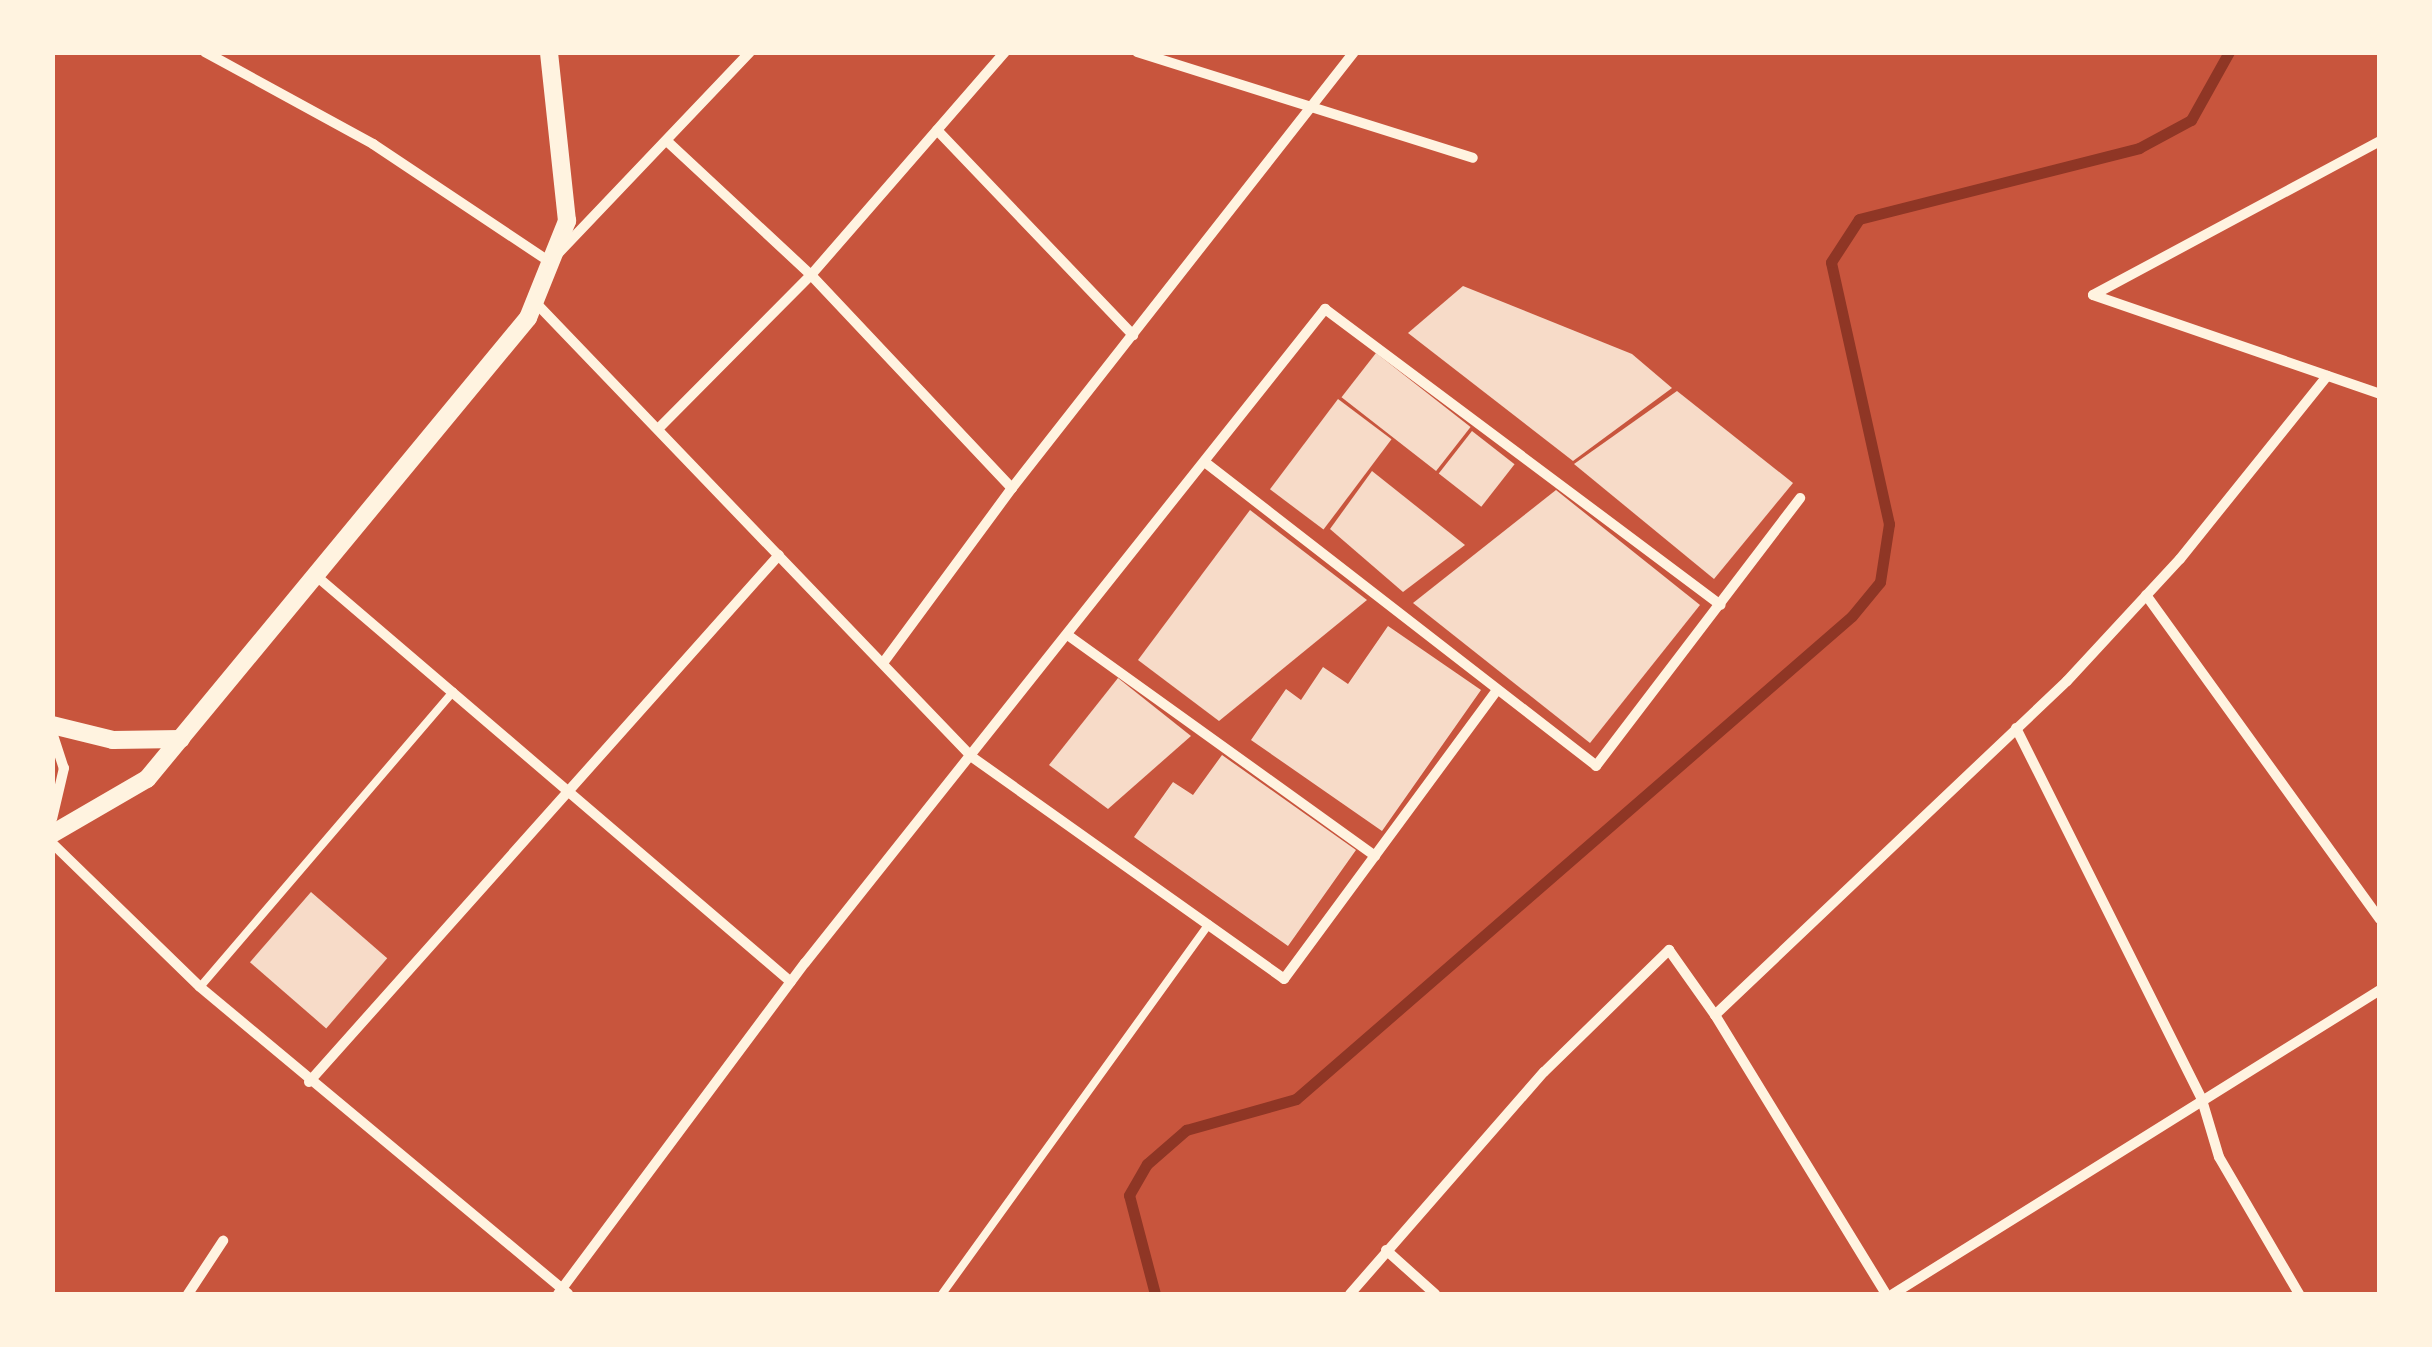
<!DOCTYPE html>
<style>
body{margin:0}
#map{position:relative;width:2432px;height:1347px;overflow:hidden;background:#c8553d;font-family:"Asap Condensed",sans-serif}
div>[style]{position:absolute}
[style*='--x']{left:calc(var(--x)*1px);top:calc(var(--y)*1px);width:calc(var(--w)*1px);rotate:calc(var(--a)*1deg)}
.stream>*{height:11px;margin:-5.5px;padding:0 5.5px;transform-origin:5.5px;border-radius:5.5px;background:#8f3625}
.building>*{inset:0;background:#f7dbc8;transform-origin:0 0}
.service>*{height:8px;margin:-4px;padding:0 4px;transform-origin:4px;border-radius:4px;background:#fff3e0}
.minor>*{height:10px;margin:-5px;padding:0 5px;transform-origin:5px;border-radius:5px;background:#fff3e0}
.tertiary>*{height:18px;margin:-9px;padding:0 9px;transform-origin:9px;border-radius:9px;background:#fff3e0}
span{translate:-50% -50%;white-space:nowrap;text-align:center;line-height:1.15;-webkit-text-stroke:10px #fff3e0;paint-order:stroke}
.frame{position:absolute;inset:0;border:55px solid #fff3e0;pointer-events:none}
</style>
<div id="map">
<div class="stream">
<div style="--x:1155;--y:1294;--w:102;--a:-104.7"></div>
<div style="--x:1129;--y:1195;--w:36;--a:-60"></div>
<div style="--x:1147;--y:1164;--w:52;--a:-41.1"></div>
<div style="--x:1186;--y:1130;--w:114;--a:-15.7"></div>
<div style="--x:1296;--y:1099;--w:736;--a:-40.98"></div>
<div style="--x:1852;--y:616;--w:44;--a:-50.5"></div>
<div style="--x:1880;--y:582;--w:59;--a:-81.2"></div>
<div style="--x:1889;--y:524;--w:268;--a:-102.5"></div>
<div style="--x:1831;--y:262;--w:51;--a:-56.9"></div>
<div style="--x:1859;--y:219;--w:289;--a:-14.2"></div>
<div style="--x:2139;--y:148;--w:59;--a:-28.3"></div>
<div style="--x:2191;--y:120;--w:78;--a:-60.8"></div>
</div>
<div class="building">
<div style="clip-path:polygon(1463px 286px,1632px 354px,1672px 388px,1573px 461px,1408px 333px)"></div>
<div style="left:1376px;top:353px;width:120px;height:56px;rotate:38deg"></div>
<div style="clip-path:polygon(1677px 391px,1793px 483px,1714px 579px,1574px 464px)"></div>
<div style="left:1338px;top:399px;width:67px;height:113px;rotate:37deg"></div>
<div style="left:1472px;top:431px;width:54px;height:54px;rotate:38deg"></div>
<div style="clip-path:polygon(1372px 471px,1465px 545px,1403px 592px,1330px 529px)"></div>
<div style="clip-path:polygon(1556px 490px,1700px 605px,1590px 743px,1413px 603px)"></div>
<div style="clip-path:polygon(1250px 510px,1367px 600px,1219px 721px,1138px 660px)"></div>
<div style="clip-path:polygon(1388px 626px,1481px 690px,1382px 831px,1251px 740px,1286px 689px,1301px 700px,1323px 667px,1348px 684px)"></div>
<div style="clip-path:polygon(1118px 678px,1191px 736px,1108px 809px,1049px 765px)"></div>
<div style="clip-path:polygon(1222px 755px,1356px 850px,1288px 946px,1134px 837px,1173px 782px,1193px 795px)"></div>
<div style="left:311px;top:892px;width:101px;height:93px;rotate:41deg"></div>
</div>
<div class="service">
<div style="--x:200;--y:987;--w:389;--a:-49.4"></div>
<div style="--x:942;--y:1294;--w:456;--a:-54.2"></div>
</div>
<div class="minor">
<div style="--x:205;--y:52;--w:192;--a:28.7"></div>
<div style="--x:373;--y:144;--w:213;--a:33.7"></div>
<div style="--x:550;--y:262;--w:290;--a:-46.4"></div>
<div style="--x:1137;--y:52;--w:352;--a:17.5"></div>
<div style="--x:937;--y:130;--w:284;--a:46.3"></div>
<div style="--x:669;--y:143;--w:194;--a:42.9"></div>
<div style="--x:811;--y:275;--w:293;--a:46.7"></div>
<div style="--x:1012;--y:488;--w:554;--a:-51.89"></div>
<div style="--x:2093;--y:295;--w:326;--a:-28.2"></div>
<div style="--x:2093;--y:295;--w:304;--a:19"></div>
<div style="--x:535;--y:302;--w:631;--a:46.16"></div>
<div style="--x:972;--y:757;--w:383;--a:35.4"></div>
<div style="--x:1284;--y:979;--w:359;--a:-53.6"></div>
<div style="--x:658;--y:429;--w:217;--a:-45.2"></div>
<div style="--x:811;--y:275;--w:296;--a:-49"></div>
<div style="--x:1206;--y:463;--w:494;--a:37.8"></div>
<div style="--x:1596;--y:766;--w:337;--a:-52.7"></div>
<div style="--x:321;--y:580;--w:618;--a:40.54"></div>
<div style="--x:2146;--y:595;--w:400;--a:54.2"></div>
<div style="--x:1069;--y:636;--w:377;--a:35.7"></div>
<div style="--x:883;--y:663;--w:217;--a:-53.6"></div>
<div style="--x:2016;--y:728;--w:416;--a:63.4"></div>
<div style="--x:2202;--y:1100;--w:59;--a:73.4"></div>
<div style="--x:2219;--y:1157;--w:159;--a:59.7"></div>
<div style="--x:52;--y:732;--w:38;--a:72"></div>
<div style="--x:64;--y:768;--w:52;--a:103.2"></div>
<div style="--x:52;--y:843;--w:206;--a:44.2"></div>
<div style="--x:200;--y:987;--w:479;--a:39.8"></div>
<div style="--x:309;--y:1082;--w:706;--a:-48.27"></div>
<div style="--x:1386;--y:1250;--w:66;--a:41.9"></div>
<div style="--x:188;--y:1294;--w:64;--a:-56.6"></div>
<div style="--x:558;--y:1294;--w:413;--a:-53.3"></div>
<div style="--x:805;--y:963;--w:836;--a:-51.51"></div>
<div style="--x:1325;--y:309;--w:494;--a:36.8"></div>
<div style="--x:1350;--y:1294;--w:295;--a:-48.9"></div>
<div style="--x:1544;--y:1072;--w:175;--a:-44.3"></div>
<div style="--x:1669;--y:950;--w:80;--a:54.7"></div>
<div style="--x:1886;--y:1294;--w:327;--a:-121.5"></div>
<div style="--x:1715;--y:1015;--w:485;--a:-43.5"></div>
<div style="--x:2067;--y:681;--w:166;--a:-47.2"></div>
<div style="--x:2180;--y:559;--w:235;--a:-51.2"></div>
<div style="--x:1893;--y:1294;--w:574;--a:-31.97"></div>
</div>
<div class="tertiary">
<div style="--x:52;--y:725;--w:63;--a:13.8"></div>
<div style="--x:113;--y:740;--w:68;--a:-0.8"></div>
<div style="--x:52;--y:834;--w:110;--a:-30.1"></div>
<div style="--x:147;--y:779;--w:598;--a:-50.43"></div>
<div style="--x:528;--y:318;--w:105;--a:-68.1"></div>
<div style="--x:567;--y:221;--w:170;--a:-96.1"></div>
</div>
<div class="frame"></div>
</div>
